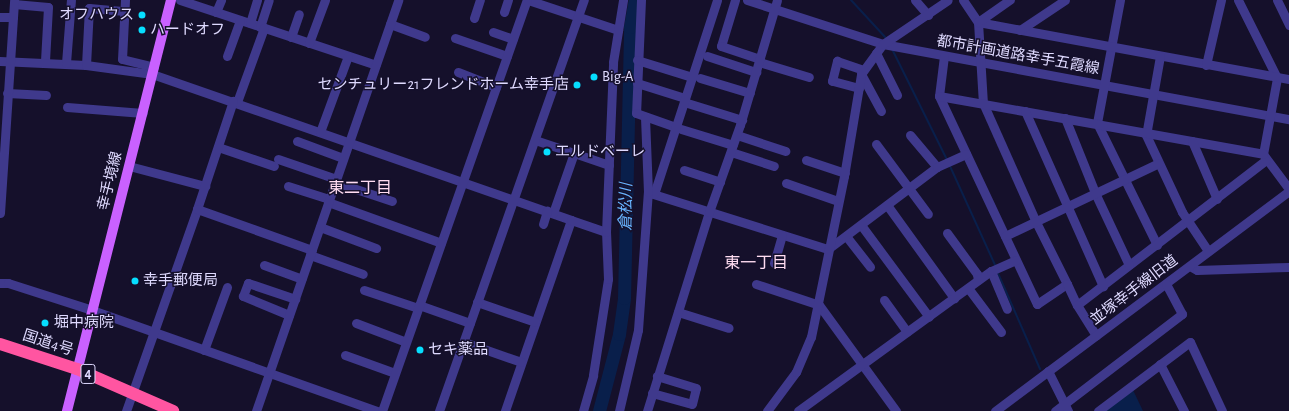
<!DOCTYPE html>
<meta charset="utf-8">
<style>
body{margin:0}
#map{position:relative;width:1289px;height:411px;overflow:hidden;background:#15102b;font-family:"Alegreya Sans","Noto Sans JP",sans-serif}
div>[style]{position:absolute}
[style*='--x']{left:calc(var(--x)*1px);top:calc(var(--y)*1px);width:calc(var(--w)*1px);rotate:calc(var(--a)*1deg)}
.water>*{inset:0;background:#091f4b}
.stream>*{height:2px;margin:-1px;padding:0 1px;transform-origin:1px;border-radius:1px;background:#091f4b}
.river>*{height:13px;margin:-6.5px;padding:0 6.5px;transform-origin:6.5px;border-radius:6.5px;background:#091f4b}
.minor>*{height:9px;margin:-4.5px;padding:0 4.5px;transform-origin:4.5px;border-radius:4.5px;background:#3f398c}
.major>*{height:10px;margin:-5px;padding:0 5px;transform-origin:5px;border-radius:5px;background:#c961ff}
.highway>*{height:12px;margin:-6px;padding:0 6px;transform-origin:6px;border-radius:6px;background:#ff55a1}
.dots>*{width:11px;height:11px;translate:-50% -50%;box-sizing:border-box;border:2px solid #15102b;border-radius:50%}
span{translate:-50% -50%;white-space:nowrap;text-align:center;line-height:1.15;-webkit-text-stroke:3px #15102b;paint-order:stroke}
.shield-label span{padding:1px 3px;background:#15102b;border:1px solid;border-radius:3px;-webkit-text-stroke-width:0}
.shield-label{font-size:14px;color:#dfdaff;font-weight:700}
.poi-label{font-size:15px;color:#dfdaff}
.right{translate:-100% -50%;text-align:right}
.left{translate:0 -50%;text-align:left}
.street-label{font-size:15px;color:#dfdaff}
.neighbourhood-label{font-size:16px;color:#ffdcf1}
.water-label{font-size:16px;color:#68b4ff;font-style:italic}
</style>
<div id="map">
<div class="water">
<div style="clip-path:polygon(1133px 390px,1143px 411px,1104px 411px)"></div>
</div>
<div class="stream">
<div style="--x:851;--y:0;--w:52;--a:47.4"></div>
<div style="--x:892;--y:49;--w:124;--a:63.6"></div>
<div style="--x:949;--y:164;--w:111;--a:65.5"></div>
<div style="--x:997;--y:271;--w:107;--a:66.3"></div>
</div>
<div class="river">
<div style="--x:599;--y:411;--w:80;--a:-75.4"></div>
<div style="--x:619;--y:334;--w:36;--a:-82"></div>
<div style="--x:624;--y:298;--w:271;--a:-88.7"></div>
<div style="--x:630;--y:27;--w:27;--a:-80"></div>
</div>
<div class="minor">
<div style="--x:125;--y:0;--w:59;--a:92.9"></div>
<div style="--x:122;--y:59;--w:33;--a:14"></div>
<div style="--x:180;--y:0;--w:206;--a:18.3"></div>
<div style="--x:528;--y:0;--w:95;--a:18.4"></div>
<div style="--x:641;--y:0;--w:113;--a:92.5"></div>
<div style="--x:636;--y:113;--w:42;--a:19.3"></div>
<div style="--x:735;--y:0;--w:48;--a:106.9"></div>
<div style="--x:721;--y:46;--w:41;--a:18.4"></div>
<div style="--x:747;--y:0;--w:143;--a:17.9"></div>
<div style="--x:883;--y:44;--w:413;--a:10.5"></div>
<div style="--x:915;--y:0;--w:20;--a:49"></div>
<div style="--x:963;--y:0;--w:27;--a:56"></div>
<div style="--x:978;--y:22;--w:81;--a:86.5"></div>
<div style="--x:983;--y:103;--w:130;--a:66"></div>
<div style="--x:1036;--y:222;--w:69;--a:63.4"></div>
<div style="--x:1120;--y:0;--w:125;--a:100.6"></div>
<div style="--x:1097;--y:123;--w:136;--a:63.8"></div>
<div style="--x:1238;--y:0;--w:87;--a:63.4"></div>
<div style="--x:1277;--y:78;--w:77;--a:100.4"></div>
<div style="--x:1263;--y:154;--w:44;--a:53.4"></div>
<div style="--x:1277;--y:0;--w:28;--a:64"></div>
<div style="--x:14;--y:4;--w:34;--a:5"></div>
<div style="--x:48;--y:7;--w:54;--a:93.2"></div>
<div style="--x:216;--y:12;--w:13;--a:-67"></div>
<div style="--x:504;--y:12;--w:13;--a:-72"></div>
<div style="--x:0;--y:17;--w:13;--a:0"></div>
<div style="--x:474;--y:18;--w:19;--a:-72"></div>
<div style="--x:978;--y:22;--w:316;--a:10.4"></div>
<div style="--x:978;--y:22;--w:39;--a:-35"></div>
<div style="--x:250;--y:23;--w:24;--a:-73"></div>
<div style="--x:390;--y:24;--w:37;--a:20"></div>
<div style="--x:260;--y:27;--w:28;--a:-72"></div>
<div style="--x:1020;--y:30;--w:54;--a:-33.7"></div>
<div style="--x:493;--y:32;--w:21;--a:19"></div>
<div style="--x:291;--y:37;--w:24;--a:-71"></div>
<div style="--x:455;--y:38;--w:55;--a:19.1"></div>
<div style="--x:309;--y:43;--w:46;--a:-69.6"></div>
<div style="--x:876;--y:53;--w:47;--a:63.4"></div>
<div style="--x:227;--y:56;--w:38;--a:-70"></div>
<div style="--x:707;--y:56;--w:52;--a:18.1"></div>
<div style="--x:944;--y:56;--w:40;--a:97.1"></div>
<div style="--x:939;--y:96;--w:230;--a:64.8"></div>
<div style="--x:1037;--y:304;--w:36;--a:-34"></div>
<div style="--x:1067;--y:284;--w:23;--a:65"></div>
<div style="--x:1077;--y:305;--w:238;--a:-37.5"></div>
<div style="--x:1160;--y:56;--w:80;--a:100"></div>
<div style="--x:1146;--y:135;--w:85;--a:64.9"></div>
<div style="--x:1182;--y:212;--w:47;--a:56.3"></div>
<div style="--x:637;--y:60;--w:58;--a:17.2"></div>
<div style="--x:0;--y:61;--w:86;--a:2.7"></div>
<div style="--x:86;--y:65;--w:67;--a:7.8"></div>
<div style="--x:152;--y:74;--w:444;--a:19.2"></div>
<div style="--x:571;--y:220;--w:202;--a:109.1"></div>
<div style="--x:759;--y:62;--w:52;--a:16.7"></div>
<div style="--x:66;--y:63;--w:63;--a:-85.5"></div>
<div style="--x:86;--y:65;--w:57;--a:-87"></div>
<div style="--x:89;--y:8;--w:36;--a:5"></div>
<div style="--x:1206;--y:65;--w:67;--a:-77"></div>
<div style="--x:458;--y:72;--w:41;--a:21.5"></div>
<div style="--x:861;--y:74;--w:42;--a:61.6"></div>
<div style="--x:700;--y:78;--w:52;--a:16.7"></div>
<div style="--x:637;--y:83;--w:50;--a:17.4"></div>
<div style="--x:859;--y:88;--w:28;--a:-165"></div>
<div style="--x:832;--y:81;--w:21;--a:-76"></div>
<div style="--x:837;--y:61;--w:28;--a:19"></div>
<div style="--x:7;--y:93;--w:39;--a:3"></div>
<div style="--x:939;--y:96;--w:329;--a:10.1"></div>
<div style="--x:237;--y:102;--w:79;--a:-70"></div>
<div style="--x:684;--y:102;--w:61;--a:17.2"></div>
<div style="--x:67;--y:107;--w:76;--a:4.5"></div>
<div style="--x:1025;--y:111;--w:192;--a:66"></div>
<div style="--x:1065;--y:118;--w:83;--a:68.1"></div>
<div style="--x:1096;--y:195;--w:77;--a:64.8"></div>
<div style="--x:681;--y:129;--w:54;--a:17.1"></div>
<div style="--x:320;--y:132;--w:81;--a:-69.8"></div>
<div style="--x:737;--y:135;--w:51;--a:18.4"></div>
<div style="--x:910;--y:135;--w:42;--a:49.8"></div>
<div style="--x:535;--y:140;--w:41;--a:18.4"></div>
<div style="--x:297;--y:141;--w:49;--a:20.3"></div>
<div style="--x:1192;--y:141;--w:63;--a:66.7"></div>
<div style="--x:876;--y:144;--w:87;--a:53.4"></div>
<div style="--x:218;--y:147;--w:59;--a:18.7"></div>
<div style="--x:731;--y:152;--w:45;--a:18"></div>
<div style="--x:278;--y:159;--w:61;--a:19"></div>
<div style="--x:806;--y:160;--w:41;--a:18.4"></div>
<div style="--x:129;--y:166;--w:79;--a:14.7"></div>
<div style="--x:684;--y:170;--w:38;--a:18"></div>
<div style="--x:335;--y:182;--w:60;--a:18.4"></div>
<div style="--x:786;--y:183;--w:55;--a:19.1"></div>
<div style="--x:288;--y:186;--w:43;--a:17.6"></div>
<div style="--x:650;--y:193;--w:187;--a:17.5"></div>
<div style="--x:654;--y:194;--w:204;--a:-72"></div>
<div style="--x:328;--y:202;--w:120;--a:19.9"></div>
<div style="--x:887;--y:205;--w:115;--a:54.2"></div>
<div style="--x:197;--y:209;--w:114;--a:-71.6"></div>
<div style="--x:0;--y:213;--w:213;--a:-86.2"></div>
<div style="--x:553;--y:213;--w:64;--a:-70.7"></div>
<div style="--x:574;--y:153;--w:37;--a:19"></div>
<div style="--x:571;--y:220;--w:37;--a:19"></div>
<div style="--x:543;--y:224;--w:14;--a:-73"></div>
<div style="--x:861;--y:225;--w:114;--a:53.5"></div>
<div style="--x:320;--y:227;--w:60;--a:20.6"></div>
<div style="--x:947;--y:233;--w:51;--a:53.8"></div>
<div style="--x:977;--y:274;--w:6;--a:81"></div>
<div style="--x:846;--y:236;--w:39;--a:52"></div>
<div style="--x:1005;--y:236;--w:170;--a:-25.4"></div>
<div style="--x:828;--y:249;--w:136;--a:-37"></div>
<div style="--x:937;--y:167;--w:32;--a:-24"></div>
<div style="--x:310;--y:255;--w:56;--a:19.7"></div>
<div style="--x:774;--y:263;--w:29;--a:-74"></div>
<div style="--x:264;--y:265;--w:40;--a:20.2"></div>
<div style="--x:1190;--y:266;--w:8;--a:30"></div>
<div style="--x:1197;--y:270;--w:92;--a:-1.9"></div>
<div style="--x:991;--y:271;--w:41;--a:67.2"></div>
<div style="--x:0;--y:283;--w:8;--a:0"></div>
<div style="--x:8;--y:283;--w:88;--a:17.8"></div>
<div style="--x:92;--y:310;--w:303;--a:19.5"></div>
<div style="--x:756;--y:284;--w:66;--a:18.4"></div>
<div style="--x:819;--y:305;--w:131;--a:54"></div>
<div style="--x:968;--y:288;--w:55;--a:53.1"></div>
<div style="--x:364;--y:290;--w:57;--a:18.4"></div>
<div style="--x:884;--y:300;--w:39;--a:54"></div>
<div style="--x:477;--y:302;--w:61;--a:19"></div>
<div style="--x:419;--y:305;--w:54;--a:19.4"></div>
<div style="--x:1077;--y:305;--w:36;--a:58"></div>
<div style="--x:678;--y:312;--w:53;--a:17.4"></div>
<div style="--x:289;--y:315;--w:50;--a:-157.6"></div>
<div style="--x:243;--y:296;--w:14;--a:-69"></div>
<div style="--x:248;--y:283;--w:50;--a:18.8"></div>
<div style="--x:356;--y:323;--w:53;--a:20.8"></div>
<div style="--x:464;--y:342;--w:60;--a:19.3"></div>
<div style="--x:204;--y:350;--w:67;--a:-69.9"></div>
<div style="--x:345;--y:355;--w:53;--a:19.8"></div>
<div style="--x:1160;--y:364;--w:53;--a:62.9"></div>
<div style="--x:1048;--y:371;--w:45;--a:63.4"></div>
<div style="--x:652;--y:393;--w:41;--a:15.4"></div>
<div style="--x:692;--y:404;--w:16;--a:-76"></div>
<div style="--x:696;--y:388;--w:41;--a:-162.9"></div>
<div style="--x:126;--y:411;--w:214;--a:-70.6"></div>
<div style="--x:197;--y:209;--w:122;--a:19.6"></div>
<div style="--x:256;--y:411;--w:435;--a:-70.9"></div>
<div style="--x:382;--y:411;--w:436;--a:-70.6"></div>
<div style="--x:439;--y:411;--w:436;--a:-70.6"></div>
<div style="--x:583;--y:411;--w:37;--a:-74"></div>
<div style="--x:593;--y:375;--w:97;--a:-81.1"></div>
<div style="--x:608;--y:279;--w:47;--a:-92.4"></div>
<div style="--x:606;--y:232;--w:170;--a:-87.6"></div>
<div style="--x:613;--y:62;--w:63;--a:-80.8"></div>
<div style="--x:619;--y:411;--w:83;--a:-76.8"></div>
<div style="--x:638;--y:330;--w:138;--a:-85.9"></div>
<div style="--x:648;--y:192;--w:74;--a:-92.3"></div>
<div style="--x:647;--y:411;--w:208;--a:-72.7"></div>
<div style="--x:709;--y:212;--w:92;--a:-70.4"></div>
<div style="--x:740;--y:125;--w:130;--a:-73.5"></div>
<div style="--x:767;--y:411;--w:49;--a:-53.4"></div>
<div style="--x:796;--y:372;--w:38;--a:-67"></div>
<div style="--x:811;--y:337;--w:164;--a:-78.4"></div>
<div style="--x:844;--y:176;--w:103;--a:-80.5"></div>
<div style="--x:861;--y:74;--w:37;--a:-54"></div>
<div style="--x:883;--y:44;--w:78;--a:-34.1"></div>
<div style="--x:798;--y:411;--w:238;--a:-36"></div>
<div style="--x:991;--y:271;--w:27;--a:-24"></div>
<div style="--x:995;--y:411;--w:367;--a:-36.8"></div>
<div style="--x:1055;--y:411;--w:160;--a:-37.4"></div>
<div style="--x:1182;--y:314;--w:34;--a:-118"></div>
<div style="--x:1098;--y:411;--w:115;--a:-36.9"></div>
<div style="--x:1190;--y:342;--w:76;--a:65.1"></div>
</div>
<div class="major">
<div style="--x:67;--y:411;--w:424;--a:-75.8"></div>
</div>
<div class="highway">
<div style="--x:0;--y:344;--w:81;--a:18"></div>
<div style="--x:77;--y:369;--w:105;--a:23.6"></div>
</div>
<div class="dots">
<div style="left:142px;top:15px;background:#06deff"></div>
<div style="left:142px;top:30px;background:#06deff"></div>
<div style="left:594px;top:77px;background:#06deff"></div>
<div style="left:577px;top:85px;background:#06deff"></div>
<div style="left:547px;top:152px;background:#06deff"></div>
<div style="left:135px;top:281px;background:#06deff"></div>
<div style="left:45px;top:323px;background:#06deff"></div>
<div style="left:420px;top:350px;background:#06deff"></div>
</div>
<div class="shield-label">
<span style="left:88px;top:374px">4</span>
</div>
<div class="poi-label">
<span class="right" style="left:134px;top:15px">オフハウス</span>
<span class="left" style="left:150px;top:30px">ハードオフ</span>
<span class="left" style="left:602px;top:77px">Big-A</span>
<span class="right" style="left:569px;top:85px">センチュリー21フレンドホーム幸手店</span>
<span class="left" style="left:555px;top:152px">エルドベーレ</span>
<span class="left" style="left:143px;top:281px">幸手郵便局</span>
<span class="left" style="left:54px;top:323px">堀中病院</span>
<span class="left" style="left:428px;top:350px">セキ薬品</span>
</div>
<div class="street-label">
<span style="left:1018px;top:55px;rotate:10deg">都市計画道路幸手五霞線</span>
<span style="left:110px;top:181px;rotate:-76deg">幸手境線</span>
<span style="left:1134px;top:290px;rotate:-37deg">並塚幸手線旧道</span>
<span style="left:48px;top:343px;rotate:18deg">国道4号</span>
</div>
<div class="neighbourhood-label">
<span style="left:360px;top:188px">東二丁目</span>
<span style="left:756px;top:263px">東一丁目</span>
</div>
<div class="water-label">
<span style="left:626px;top:207px;rotate:-89deg">倉松川</span>
</div>
</div>
